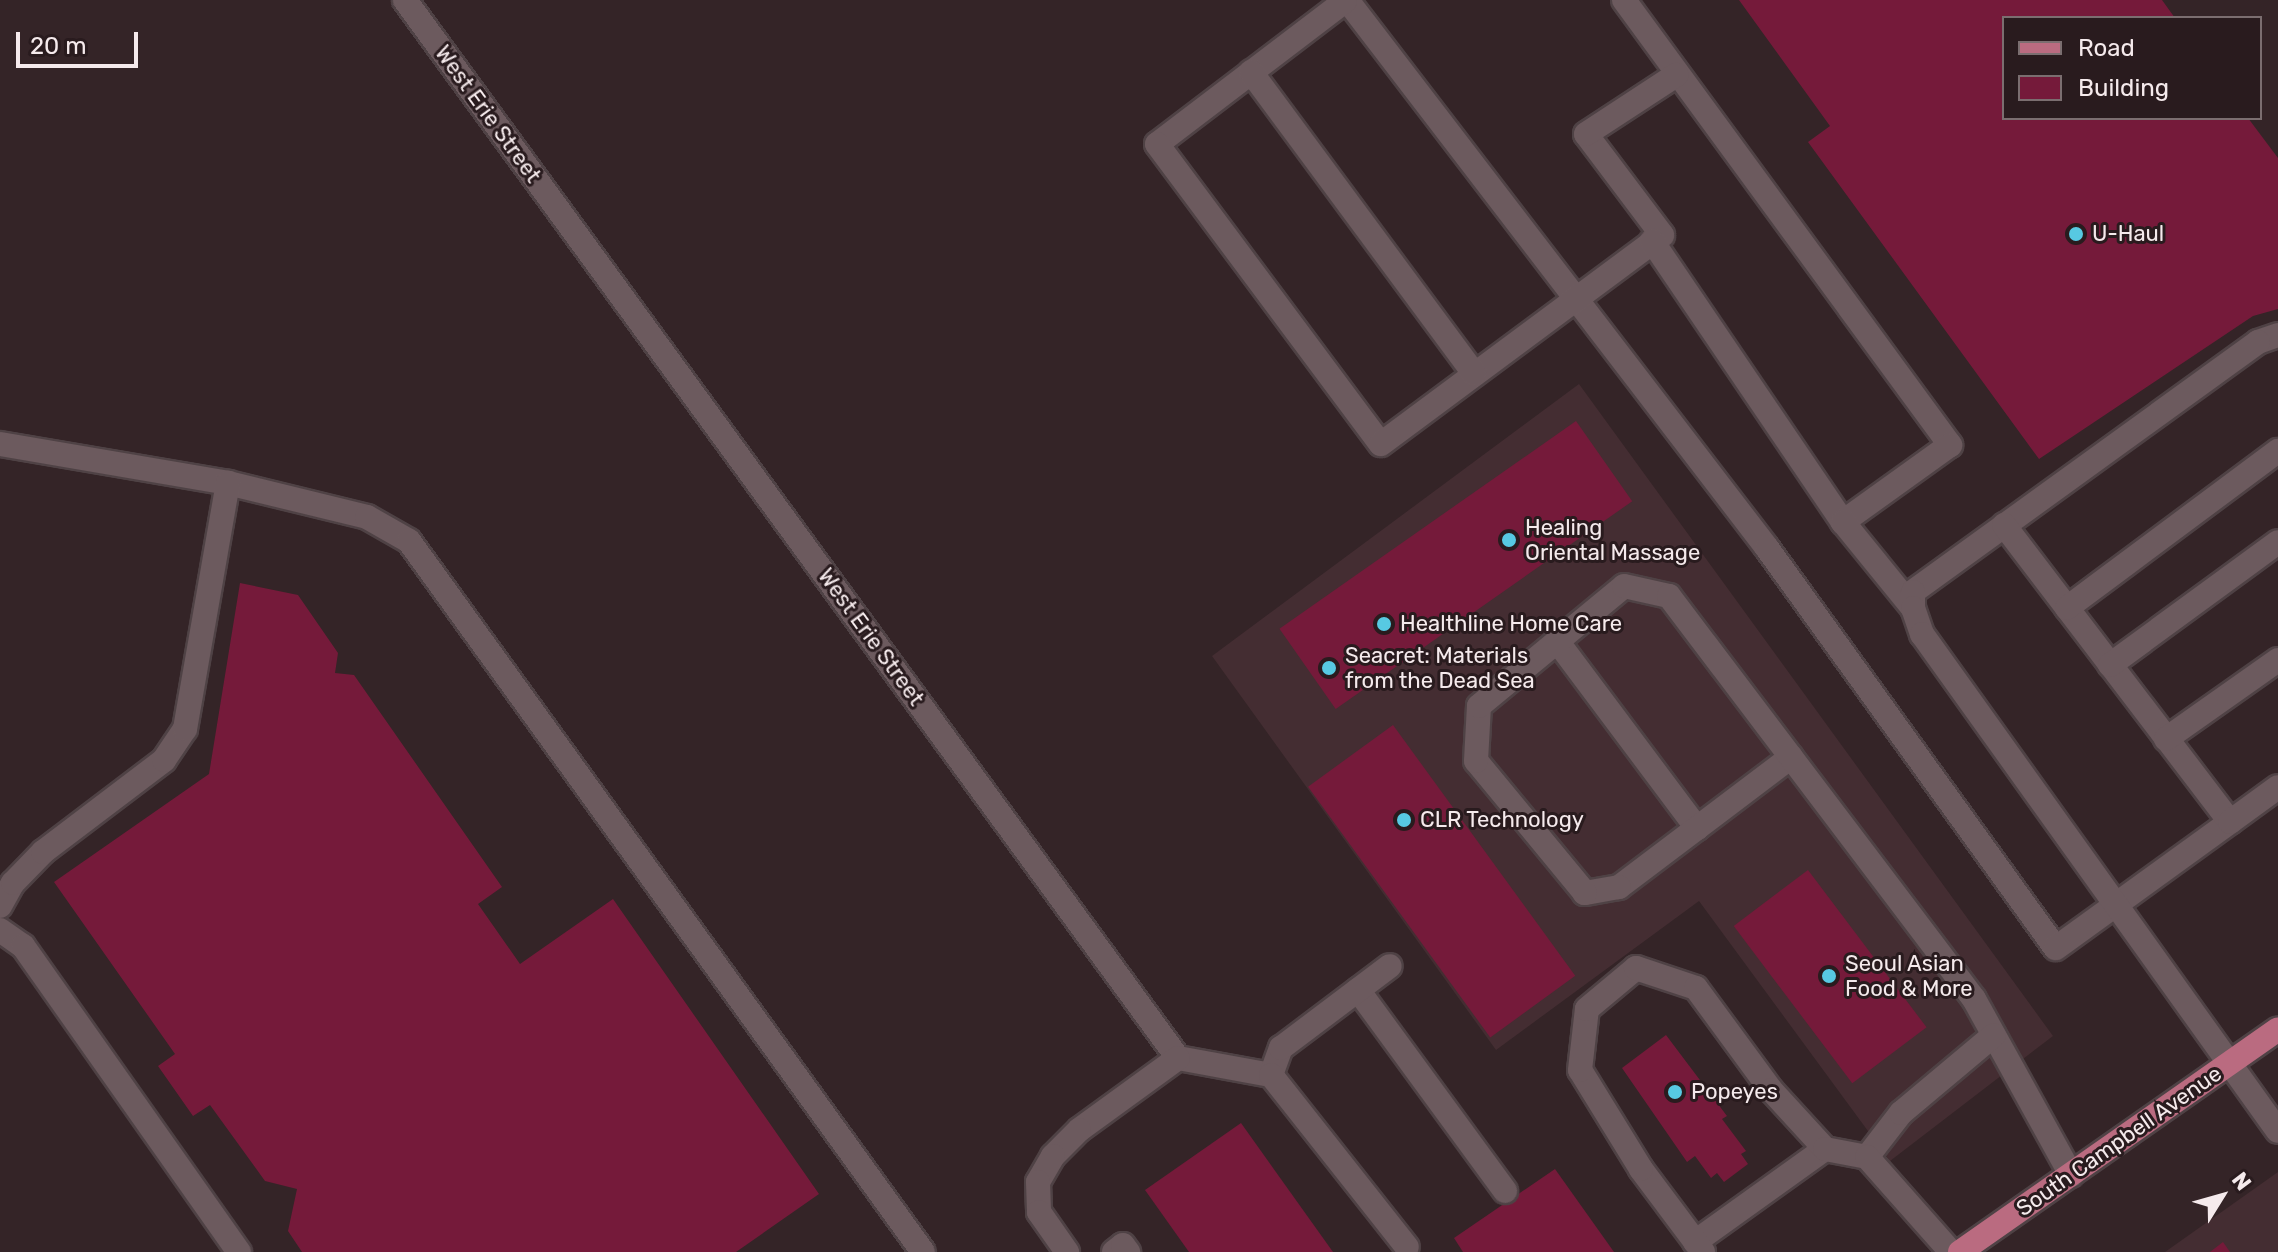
<!DOCTYPE html>
<style>
body{margin:0}
#map{position:relative;width:2278px;height:1252px;overflow:hidden;background:#342427;font-family:Rubik,sans-serif}
div>[style]{position:absolute}
[style*='--x']{left:calc(var(--x)*1px);top:calc(var(--y)*1px);width:calc(var(--w)*1px);rotate:calc(var(--a)*1deg)}
.built>*{inset:0;background:#442d32}
.building>*{inset:0;background:#751a3a;transform-origin:0 0}
.roads{filter:drop-shadow(2px 0 #4f4245) drop-shadow(-2px 0 #4f4245) drop-shadow(0 2px #4f4245) drop-shadow(0 -2px #4f4245)}
.lane>*{height:24px;margin:-12px;padding:0 12px;transform-origin:12px;border-radius:12px;background:#6c5a5e}
.street>*{height:24px;margin:-12px;padding:0 12px;transform-origin:12px;border-radius:12px;background:#6c5a5e}
.primary>*{height:24px;margin:-12px;padding:0 12px;transform-origin:12px;border-radius:12px;background:#ba6b80}
.dots>*{width:22px;height:22px;translate:-50% -50%;box-sizing:border-box;border:4px solid #291b1e;border-radius:50%}
span{translate:-50% -50%;white-space:nowrap;text-align:center;line-height:1.15;-webkit-text-stroke:6px #291b1e;paint-order:stroke}
.street-label{font-size:22px;color:#f5eaec}
.poi-label{font-size:22px;color:#f5eaec}
.left{translate:0 -50%;text-align:left}
.legend{position:absolute;left:2002px;top:16px;width:260px;height:104px;box-sizing:border-box;background:#291b1e;border:2px solid #7b6e70;margin:0;padding:10px 14px;list-style:none;font-size:24px;color:#f5eaec}
.legend li{display:flex;align-items:center;gap:16px;height:40px}
.legend b{width:40px;border:2px solid #7b6e70}
.north{position:absolute;left:2182px;top:1156px;width:80px;height:80px;-webkit-text-stroke:6px #291b1e;paint-order:stroke;rotate:53deg;font-size:22px;font-weight:700;line-height:32px;text-align:center;color:#f5eaec}
.north::after{content:'';display:block;margin:auto;width:28px;height:36px;background:#f5eaec;clip-path:polygon(50% 0,100% 100%,50% 72%,0 100%)}
.scale{position:absolute;left:16px;top:32px;width:122px;height:36px;box-sizing:border-box;border:4px solid #f5eaec;border-top:0;padding-left:10px;font-size:24px;line-height:28px;white-space:nowrap;color:#f5eaec;-webkit-text-stroke:6px #291b1e;paint-order:stroke}
</style>
<div id="map">
<div class="built">
<div style="clip-path:polygon(1579px 384px,2053px 1036px,1890px 1161px,1699px 901px,1496px 1050px,1212px 656px)"></div>
<div style="clip-path:polygon(2278px 1172px,2278px 1252px,2165px 1252px)"></div>
</div>
<div class="building">
<div style="clip-path:polygon(1739px 0,2162px 0,2175px 18px,2004px 18px,2004px 118px,2248px 118px,2278px 158px,2278px 309px,2253px 316px,2039px 459px,1808px 142px,1830px 126px)"></div>
<div style="left:1576px;top:421px;width:98px;height:362px;rotate:55deg"></div>
<div style="clip-path:polygon(240px 583px,298px 595px,338px 653px,335px 673px,354px 675px,502px 887px,478px 904px,520px 964px,613px 899px,819px 1194px,736px 1252px,302px 1252px,288px 1231px,297px 1189px,265px 1181px,210px 1105px,193px 1116px,158px 1066px,175px 1054px,54px 882px,209px 774px)"></div>
<div style="left:1393px;top:725px;width:310px;height:105px;rotate:54deg"></div>
<div style="left:1808px;top:870px;width:197px;height:93px;rotate:53deg"></div>
<div style="clip-path:polygon(1666px 1035px,1727px 1116px,1722px 1119px,1746px 1151px,1741px 1154px,1748px 1164px,1724px 1182px,1717px 1173px,1711px 1178px,1695px 1156px,1687px 1162px,1622px 1068px)"></div>
<div style="clip-path:polygon(1241px 1123px,1333px 1252px,1189px 1252px,1145px 1190px)"></div>
<div style="clip-path:polygon(1555px 1169px,1614px 1252px,1463px 1252px,1454px 1238px)"></div>
<div style="clip-path:polygon(2223px 1242px,2230px 1252px,2210px 1252px)"></div>
</div>
<div class="roads">
<div class="lane">
<div style="--x:1347;--y:0;--w:690;--a:52.53"></div>
<div style="--x:1767;--y:548;--w:493;--a:54.2"></div>
<div style="--x:2056;--y:948;--w:215;--a:-35.9"></div>
<div style="--x:1624;--y:0;--w:552;--a:53.77"></div>
<div style="--x:1950;--y:445;--w:132;--a:144.3"></div>
<div style="--x:1345;--y:1;--w:236;--a:142.7"></div>
<div style="--x:1157;--y:144;--w:374;--a:53.3"></div>
<div style="--x:1381;--y:444;--w:350;--a:-36.6"></div>
<div style="--x:1662;--y:235;--w:126;--a:-127"></div>
<div style="--x:1586;--y:134;--w:108;--a:-33.2"></div>
<div style="--x:1251;--y:72;--w:375;--a:53.5"></div>
<div style="--x:1652;--y:241;--w:340;--a:55.8"></div>
<div style="--x:1843;--y:522;--w:111;--a:50.9"></div>
<div style="--x:2278;--y:335;--w:21;--a:161"></div>
<div style="--x:2258;--y:342;--w:426;--a:144.1"></div>
<div style="--x:1913;--y:592;--w:16;--a:90"></div>
<div style="--x:1913;--y:608;--w:28;--a:71"></div>
<div style="--x:1922;--y:634;--w:611;--a:54.39"></div>
<div style="--x:0;--y:444;--w:231;--a:9.7"></div>
<div style="--x:228;--y:483;--w:143;--a:13.7"></div>
<div style="--x:367;--y:517;--w:48;--a:29.7"></div>
<div style="--x:409;--y:541;--w:877;--a:54.14"></div>
<div style="--x:2004;--y:525;--w:373;--a:52.7"></div>
<div style="--x:2230;--y:822;--w:59;--a:-36.1"></div>
<div style="--x:2067;--y:608;--w:263;--a:-36.7"></div>
<div style="--x:1557;--y:641;--w:234;--a:53.2"></div>
<div style="--x:2110;--y:665;--w:208;--a:-36.2"></div>
<div style="--x:2166;--y:739;--w:137;--a:-35.2"></div>
<div style="--x:1791;--y:757;--w:216;--a:142.9"></div>
<div style="--x:1619;--y:887;--w:35;--a:170"></div>
<div style="--x:1585;--y:893;--w:171;--a:-129.5"></div>
<div style="--x:1476;--y:761;--w:55;--a:-86.9"></div>
<div style="--x:1479;--y:706;--w:188;--a:-39.6"></div>
<div style="--x:1624;--y:586;--w:46;--a:12.5"></div>
<div style="--x:1669;--y:596;--w:505;--a:52.88"></div>
<div style="--x:1974;--y:999;--w:201;--a:61.1"></div>
<div style="--x:0;--y:906;--w:26;--a:-61"></div>
<div style="--x:13;--y:883;--w:43;--a:-45.9"></div>
<div style="--x:43;--y:852;--w:152;--a:-37.2"></div>
<div style="--x:164;--y:760;--w:37;--a:-56"></div>
<div style="--x:185;--y:729;--w:250;--a:-80.1"></div>
<div style="--x:0;--y:930;--w:28;--a:35"></div>
<div style="--x:23;--y:946;--w:375;--a:54.8"></div>
<div style="--x:1358;--y:990;--w:249;--a:53.8"></div>
<div style="--x:1178;--y:1058;--w:95;--a:10.4"></div>
<div style="--x:1271;--y:1075;--w:29;--a:-70"></div>
<div style="--x:1281;--y:1048;--w:136;--a:-37"></div>
<div style="--x:1271;--y:1075;--w:219;--a:51.7"></div>
<div style="--x:1867;--y:1157;--w:56;--a:-52.3"></div>
<div style="--x:1901;--y:1113;--w:121;--a:-40"></div>
<div style="--x:1695;--y:1242;--w:160;--a:-35.6"></div>
<div style="--x:1114;--y:1252;--w:11;--a:-38"></div>
<div style="--x:1123;--y:1245;--w:9;--a:54"></div>
<div style="--x:1703;--y:1252;--w:104;--a:-126.8"></div>
<div style="--x:1641;--y:1169;--w:116;--a:-121.6"></div>
<div style="--x:1580;--y:1070;--w:61;--a:-83.5"></div>
<div style="--x:1587;--y:1009;--w:64;--a:-39.9"></div>
<div style="--x:1636;--y:968;--w:63;--a:18.4"></div>
<div style="--x:1696;--y:988;--w:127;--a:53.7"></div>
<div style="--x:1771;--y:1090;--w:80;--a:47.5"></div>
<div style="--x:1825;--y:1149;--w:43;--a:10.8"></div>
<div style="--x:1867;--y:1157;--w:127;--a:48.5"></div>
</div>
<div class="street">
<div style="--x:405;--y:0;--w:1310;--a:53.85"></div>
<div style="--x:1178;--y:1058;--w:122;--a:144"></div>
<div style="--x:1079;--y:1130;--w:37;--a:135"></div>
<div style="--x:1053;--y:1156;--w:30;--a:120"></div>
<div style="--x:1038;--y:1182;--w:30;--a:88"></div>
<div style="--x:1039;--y:1212;--w:49;--a:55"></div>
</div>
<div class="primary">
<div style="--x:1960;--y:1252;--w:388;--a:-35"></div>
</div>
</div>
<div class="dots">
<div style="left:2076px;top:234px;background:#57c9e2"></div>
<div style="left:1509px;top:540px;background:#57c9e2"></div>
<div style="left:1384px;top:624px;background:#57c9e2"></div>
<div style="left:1329px;top:668px;background:#57c9e2"></div>
<div style="left:1404px;top:820px;background:#57c9e2"></div>
<div style="left:1829px;top:976px;background:#57c9e2"></div>
<div style="left:1675px;top:1092px;background:#57c9e2"></div>
</div>
<div class="street-label">
<span style="left:488px;top:114px;rotate:54deg">West Erie Street</span>
<span style="left:871px;top:637px;rotate:54deg">West Erie Street</span>
<span style="left:2119px;top:1141px;rotate:-35deg">South Campbell Avenue</span>
</div>
<div class="poi-label">
<span class="left" style="left:2092px;top:234px">U-Haul</span>
<span class="left" style="left:1525px;top:540px">Healing<br>Oriental Massage</span>
<span class="left" style="left:1400px;top:624px">Healthline Home Care</span>
<span class="left" style="left:1345px;top:668px">Seacret: Materials<br>from the Dead Sea</span>
<span class="left" style="left:1420px;top:820px">CLR Technology</span>
<span class="left" style="left:1845px;top:976px">Seoul Asian<br>Food &amp; More</span>
<span class="left" style="left:1691px;top:1092px">Popeyes</span>
</div>
<ul class="legend">
<li><b style="height:10px;background:#ba6b80"></b>Road</li>
<li><b style="height:22px;background:#751a3a"></b>Building</li>
</ul>
<div class="north">N</div>
<div class="scale">20 m</div>
</div>
